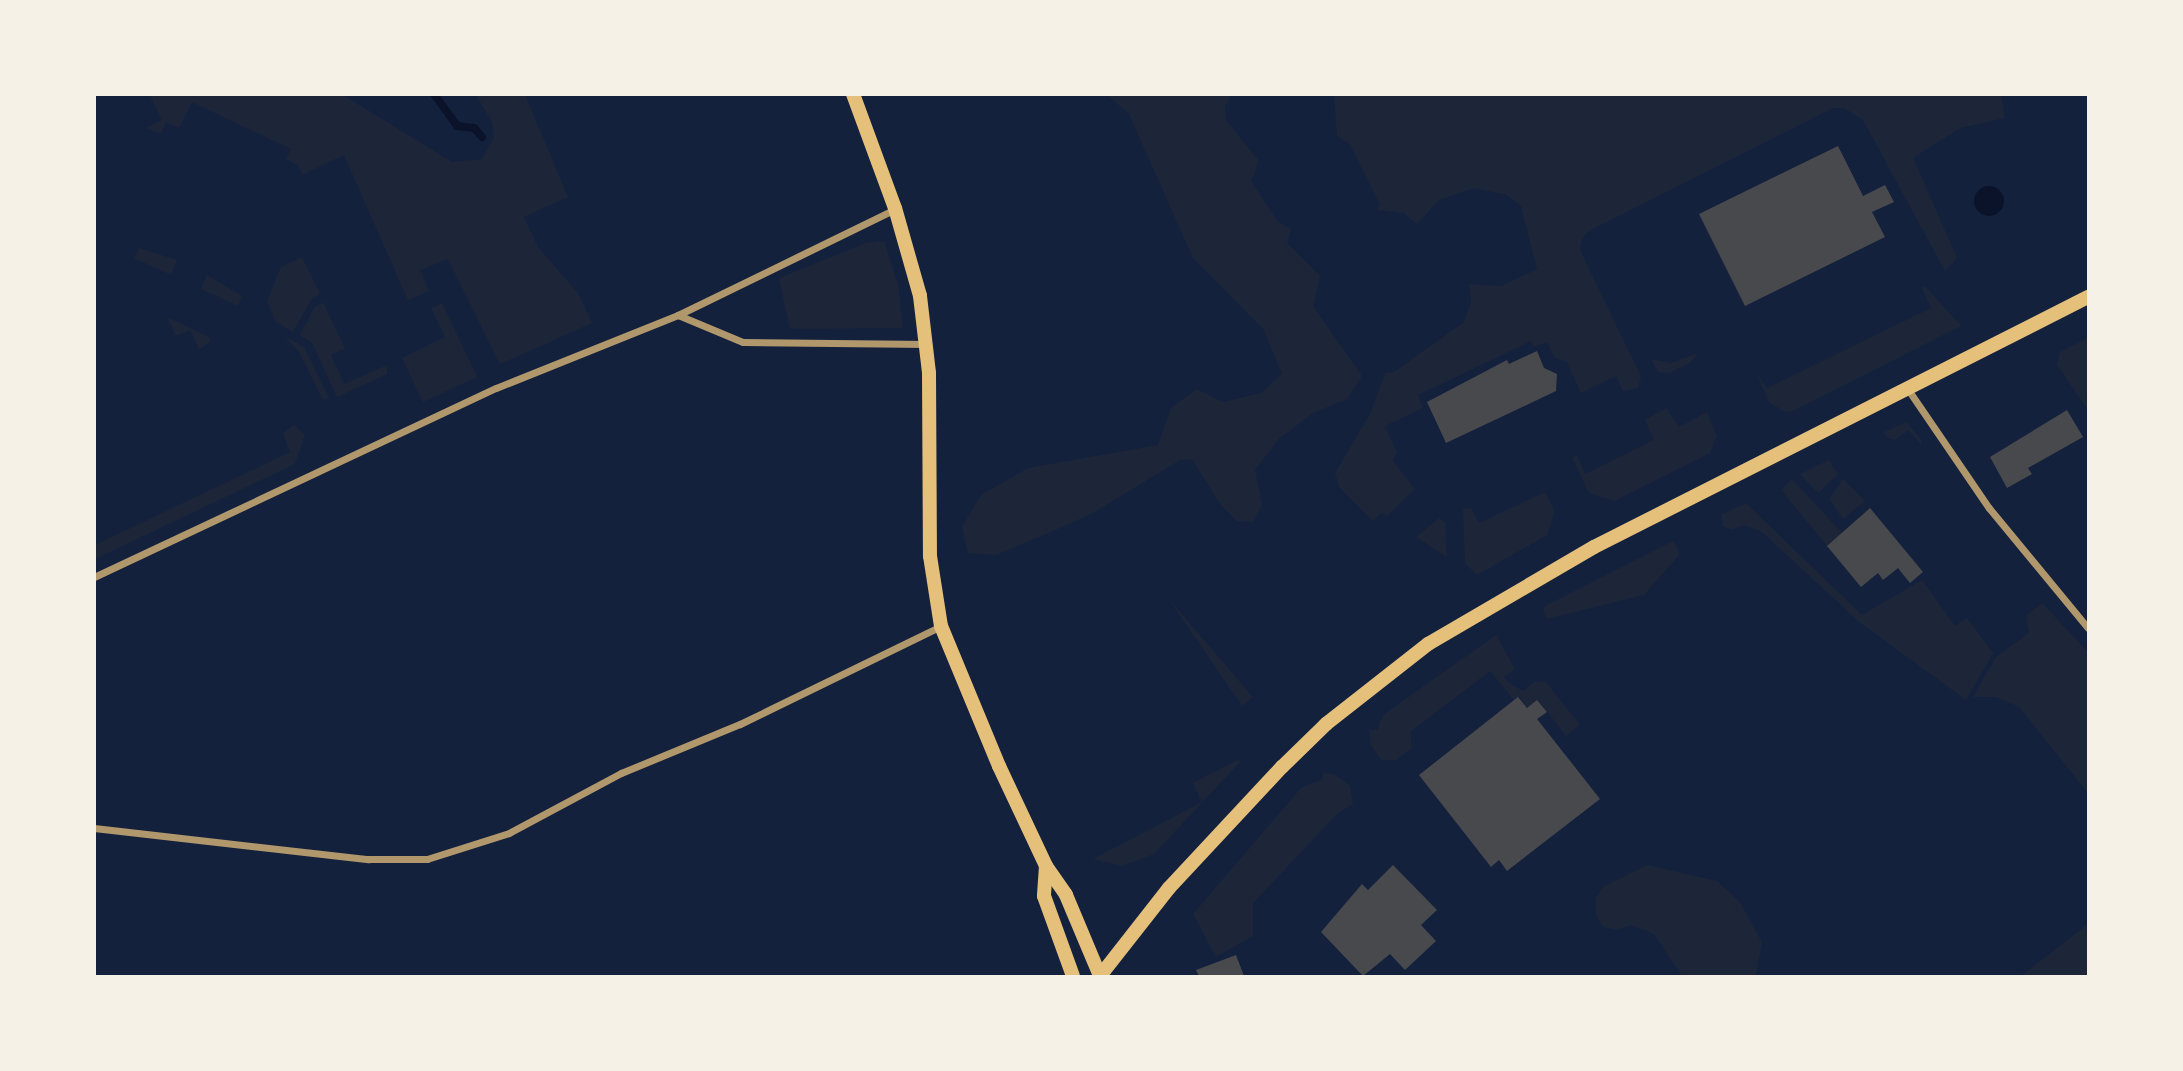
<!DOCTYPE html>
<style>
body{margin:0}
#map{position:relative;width:2183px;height:1071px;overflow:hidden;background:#14213d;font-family:Signika,sans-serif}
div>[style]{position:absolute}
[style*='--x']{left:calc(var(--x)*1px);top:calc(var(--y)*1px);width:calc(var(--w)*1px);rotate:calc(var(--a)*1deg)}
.green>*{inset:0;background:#1d2539}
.water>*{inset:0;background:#0b132b}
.round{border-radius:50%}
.stream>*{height:8px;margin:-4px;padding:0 4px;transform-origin:4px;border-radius:4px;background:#0b132b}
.building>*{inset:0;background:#48494c}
.minor>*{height:7px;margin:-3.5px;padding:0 3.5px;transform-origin:3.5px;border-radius:3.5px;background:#b1986c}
.secondary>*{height:14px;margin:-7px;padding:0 7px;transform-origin:7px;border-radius:7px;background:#e5c07b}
span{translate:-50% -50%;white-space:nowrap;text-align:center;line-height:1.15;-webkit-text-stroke:7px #f6f1e7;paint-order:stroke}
.frame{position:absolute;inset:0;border:96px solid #f6f1e7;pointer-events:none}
</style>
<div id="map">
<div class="green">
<div style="clip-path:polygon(2001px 94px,2005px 118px,1960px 128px,1913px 158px,1957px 258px,1945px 271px,1863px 120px,1844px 108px,1833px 108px,1589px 231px,1582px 238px,1580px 250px,1641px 377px,1638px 388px,1623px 391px,1616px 376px,1581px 393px,1567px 362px,1555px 358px,1547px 342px,1534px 347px,1531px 341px,1418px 395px,1423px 408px,1385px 426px,1397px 452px,1393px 461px,1415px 489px,1387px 516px,1382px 512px,1373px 521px,1339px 487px,1335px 473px,1371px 412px,1385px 373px,1394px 372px,1464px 322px,1471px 303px,1469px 284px,1501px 286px,1537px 269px,1521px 206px,1507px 195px,1474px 188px,1439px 200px,1417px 224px,1404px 213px,1377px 210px,1380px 205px,1350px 144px,1337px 136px,1334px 95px)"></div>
<div style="clip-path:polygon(150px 95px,343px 95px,452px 162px,482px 159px,494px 138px,492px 122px,476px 95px,525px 95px,568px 197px,524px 217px,538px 247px,578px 293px,592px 323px,500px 364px,448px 259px,420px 270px,429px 291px,408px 300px,344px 155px,302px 175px,298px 165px,286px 159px,291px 149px,192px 102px,179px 128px,166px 122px,161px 134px,146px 128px,162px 120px)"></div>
<div style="clip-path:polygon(1108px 95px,1231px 95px,1225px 107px,1226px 120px,1259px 161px,1251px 181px,1278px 222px,1291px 229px,1287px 243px,1320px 276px,1313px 306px,1362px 376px,1347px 399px,1313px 413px,1279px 439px,1255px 470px,1262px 505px,1253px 522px,1237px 521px,1220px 504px,1192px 459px,1180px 460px,1093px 513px,1053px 531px,996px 555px,968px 553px,962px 527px,981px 495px,1028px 468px,1158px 445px,1171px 408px,1197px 389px,1223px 402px,1261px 393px,1282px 374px,1264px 330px,1193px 258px,1129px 114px)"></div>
<div style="clip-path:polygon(884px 241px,898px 284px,903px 328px,790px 329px,779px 278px,866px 243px)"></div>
<div style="clip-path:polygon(139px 248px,177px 260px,171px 275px,134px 258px)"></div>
<div style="clip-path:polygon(302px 257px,320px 294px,312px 298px,293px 332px,276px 322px,267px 301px,281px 267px)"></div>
<div style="clip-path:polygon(207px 275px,242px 296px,238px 306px,201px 289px)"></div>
<div style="clip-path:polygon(1925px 286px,1961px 326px,1793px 411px,1785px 412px,1769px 402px,1755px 371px,1767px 388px,1931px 308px,1922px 288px)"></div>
<div style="clip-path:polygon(323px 302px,345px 348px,331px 355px,344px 384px,387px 365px,387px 374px,337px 397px,312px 343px,300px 335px,314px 308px)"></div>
<div style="clip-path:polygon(442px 303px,477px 377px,423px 402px,402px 358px,445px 337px,431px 308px)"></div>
<div style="clip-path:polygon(167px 317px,209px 337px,211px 342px,199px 349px,190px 330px,176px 336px)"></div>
<div style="clip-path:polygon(284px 336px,304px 347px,329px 398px,323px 400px,299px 352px)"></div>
<div style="clip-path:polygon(2088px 338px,2088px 410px,2057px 365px,2060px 352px)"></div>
<div style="clip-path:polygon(1698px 353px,1690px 363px,1669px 373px,1658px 372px,1651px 359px,1671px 363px)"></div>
<div style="clip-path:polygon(1666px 408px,1679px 427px,1707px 412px,1717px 436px,1710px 453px,1614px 501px,1589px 493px,1572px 457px,1577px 456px,1585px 474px,1654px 440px,1645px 420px)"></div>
<div style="clip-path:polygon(1906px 422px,1921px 439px,1921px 444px,1908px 430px,1895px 440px,1887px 438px,1884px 432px)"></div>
<div style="clip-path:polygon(294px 425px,305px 435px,295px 464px,95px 559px,95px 545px,290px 452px,283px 433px)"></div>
<div style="clip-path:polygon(1829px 460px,1838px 474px,1818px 493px,1800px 474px)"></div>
<div style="clip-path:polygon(1792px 479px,1843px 534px,1827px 546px,1781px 490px)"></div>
<div style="clip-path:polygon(1843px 479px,1865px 501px,1843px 519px,1829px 499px)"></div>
<div style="clip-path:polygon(1545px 492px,1555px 511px,1547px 535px,1477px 575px,1465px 563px,1463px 509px,1471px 508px,1479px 523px)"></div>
<div style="clip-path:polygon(1746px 503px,1862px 615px,1922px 580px,1955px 626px,1967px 618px,1993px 653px,1966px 700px,1858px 621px,1762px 532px,1744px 525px,1731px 530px,1723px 526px,1721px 515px)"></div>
<div style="clip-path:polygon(1439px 518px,1445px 523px,1447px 557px,1416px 537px)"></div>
<div style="clip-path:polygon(1673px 541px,1680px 554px,1644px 595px,1547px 619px,1543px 609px,1547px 605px)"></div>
<div style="clip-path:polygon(1168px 598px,1253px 697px,1242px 706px)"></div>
<div style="clip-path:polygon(2042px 603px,2088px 652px,2088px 793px,2019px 707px,1996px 697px,1973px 697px,1996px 657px,2029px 633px,2026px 616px)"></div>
<div style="clip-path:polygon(1496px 635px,1515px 669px,1504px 677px,1509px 683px,1523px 691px,1535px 681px,1546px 682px,1580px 725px,1566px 736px,1538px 700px,1527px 708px,1519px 697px,1514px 700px,1490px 671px,1410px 732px,1412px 748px,1396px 760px,1381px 760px,1370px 744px,1370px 730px,1377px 730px,1383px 715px)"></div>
<div style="clip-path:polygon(1238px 760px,1240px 762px,1154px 854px,1122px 866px,1093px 859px,1202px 802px,1193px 783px)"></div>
<div style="clip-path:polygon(1323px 773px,1334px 774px,1350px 786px,1353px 804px,1338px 813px,1253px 903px,1253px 936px,1216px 957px,1193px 914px,1301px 788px,1323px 779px)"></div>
<div style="clip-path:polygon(1647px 865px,1717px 881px,1740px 902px,1762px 942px,1756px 976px,1682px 976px,1654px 934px,1632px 925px,1616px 930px,1603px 927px,1596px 915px,1596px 898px,1603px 887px)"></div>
<div style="clip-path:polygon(2088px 923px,2088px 976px,2021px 976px,2078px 932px)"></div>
</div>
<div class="water">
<div class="round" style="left:1974px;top:186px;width:30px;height:30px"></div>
</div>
<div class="stream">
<div style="--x:434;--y:94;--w:39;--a:54"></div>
<div style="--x:457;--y:126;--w:17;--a:7"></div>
<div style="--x:474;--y:128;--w:12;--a:48"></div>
</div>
<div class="building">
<div style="clip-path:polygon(1838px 146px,1863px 196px,1885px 185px,1894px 202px,1872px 212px,1885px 237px,1745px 306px,1699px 214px)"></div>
<div style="clip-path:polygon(1537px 351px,1544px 368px,1557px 374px,1556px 391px,1446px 443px,1427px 402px,1507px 360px,1509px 364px)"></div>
<div style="clip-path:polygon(2067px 410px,2083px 437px,2028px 468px,2032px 474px,2007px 488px,1990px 457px)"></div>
<div style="clip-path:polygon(1870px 508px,1923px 572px,1910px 583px,1898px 568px,1883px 580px,1878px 573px,1861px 587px,1827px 546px)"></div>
<div style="clip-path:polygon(1518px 697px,1527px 708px,1537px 700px,1547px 712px,1537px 719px,1600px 799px,1507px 871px,1499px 860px,1491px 867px,1419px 775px)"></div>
<div style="clip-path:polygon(1393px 865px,1437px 910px,1421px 925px,1436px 941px,1405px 970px,1390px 954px,1363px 976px,1321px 932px,1362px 884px,1368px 890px)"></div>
<div style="clip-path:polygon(1236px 955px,1244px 976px,1199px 976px,1196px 970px)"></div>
</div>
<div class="minor">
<div style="--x:678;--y:315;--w:70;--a:22.6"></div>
<div style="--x:743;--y:342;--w:184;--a:0.6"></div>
<div style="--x:1907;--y:388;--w:145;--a:55.7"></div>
<div style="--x:1989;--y:508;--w:156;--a:50.5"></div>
<div style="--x:94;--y:577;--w:444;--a:-25.2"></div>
<div style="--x:496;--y:388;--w:196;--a:-21.9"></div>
<div style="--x:678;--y:315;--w:242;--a:-26"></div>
<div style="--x:94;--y:828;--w:276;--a:6.5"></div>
<div style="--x:368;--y:859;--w:59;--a:0"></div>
<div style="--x:427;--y:859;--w:86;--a:-17.6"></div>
<div style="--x:509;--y:833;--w:127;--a:-28.2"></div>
<div style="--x:621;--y:773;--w:129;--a:-22.4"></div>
<div style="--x:740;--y:724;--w:224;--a:-26"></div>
</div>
<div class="secondary">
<div style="--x:853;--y:94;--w:121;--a:69.8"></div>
<div style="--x:895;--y:208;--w:91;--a:74.1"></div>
<div style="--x:920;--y:296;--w:78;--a:83.3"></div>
<div style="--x:929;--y:373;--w:183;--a:89.7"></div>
<div style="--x:930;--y:556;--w:71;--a:81.1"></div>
<div style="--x:941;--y:626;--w:152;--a:67.5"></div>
<div style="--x:999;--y:766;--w:110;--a:64.8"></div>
<div style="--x:1046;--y:866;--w:35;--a:55"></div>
<div style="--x:1066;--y:895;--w:88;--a:67.2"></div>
<div style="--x:1046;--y:866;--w:30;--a:94"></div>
<div style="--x:1044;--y:896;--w:85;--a:70.1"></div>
<div style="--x:1100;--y:976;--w:112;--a:-51.9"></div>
<div style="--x:1169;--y:888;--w:166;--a:-47"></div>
<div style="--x:1282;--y:767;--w:62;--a:-44.3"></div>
<div style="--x:1326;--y:724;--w:130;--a:-38.1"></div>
<div style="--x:1428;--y:644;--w:192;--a:-30.3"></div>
<div style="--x:1594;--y:547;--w:554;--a:-26.84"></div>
</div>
<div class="frame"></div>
</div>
